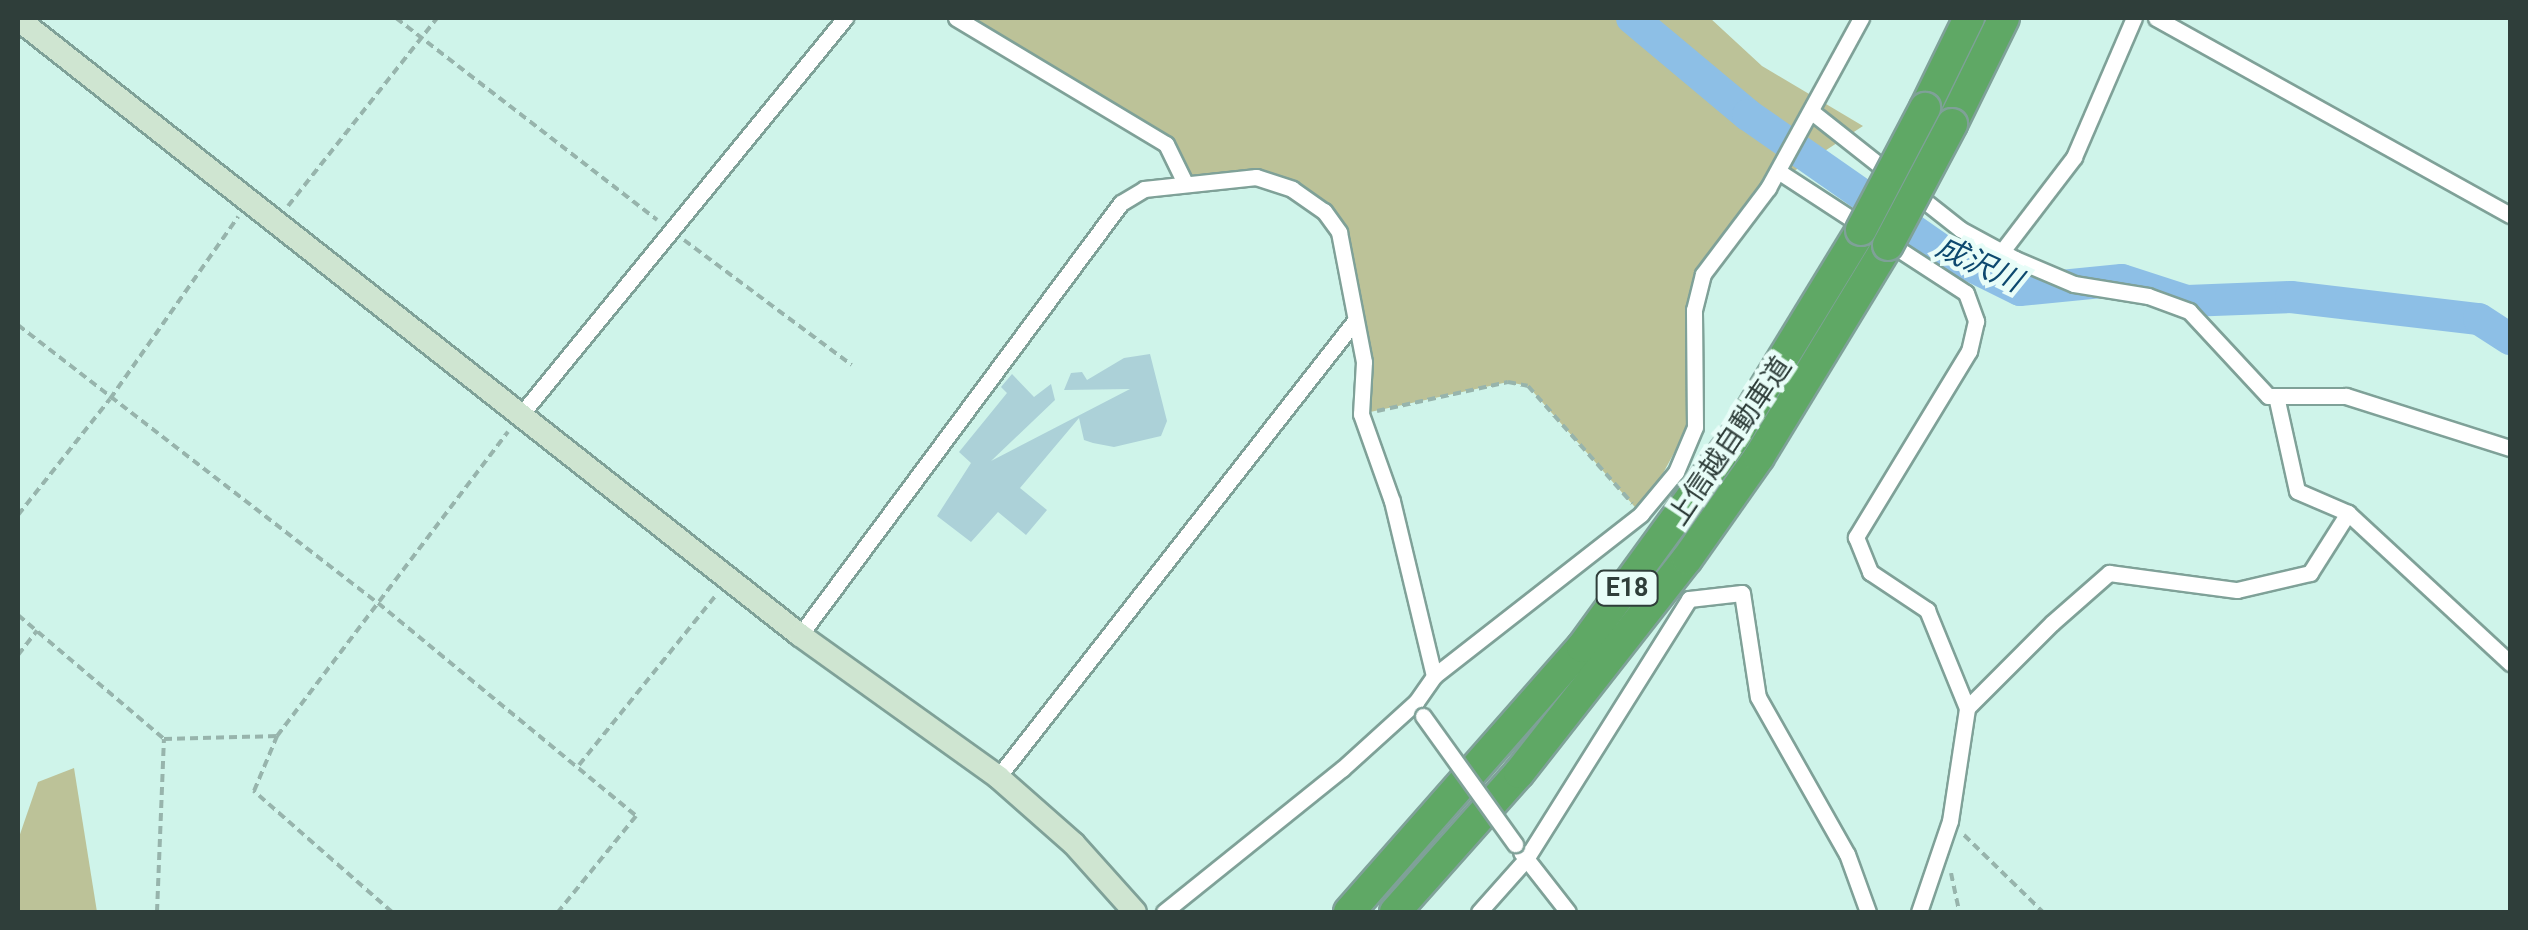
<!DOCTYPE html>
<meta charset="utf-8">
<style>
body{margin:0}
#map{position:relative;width:2528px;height:930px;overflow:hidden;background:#cff4ea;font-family:Roboto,"Noto Sans JP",sans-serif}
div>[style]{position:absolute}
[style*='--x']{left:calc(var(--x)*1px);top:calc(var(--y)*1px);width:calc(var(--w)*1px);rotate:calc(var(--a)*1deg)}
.green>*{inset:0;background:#bcc298}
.river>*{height:32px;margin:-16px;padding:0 16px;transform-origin:16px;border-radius:16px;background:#8dbfe6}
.building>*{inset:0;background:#acd1d8}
.path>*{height:4px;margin-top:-2px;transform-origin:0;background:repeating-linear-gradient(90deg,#97b4ac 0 8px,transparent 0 13px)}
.roads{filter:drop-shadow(2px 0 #7fa198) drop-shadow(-2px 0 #7fa198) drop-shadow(0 2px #7fa198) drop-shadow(0 -2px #7fa198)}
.street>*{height:15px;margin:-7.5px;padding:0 7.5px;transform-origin:7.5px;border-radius:7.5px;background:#fff}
.secondary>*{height:22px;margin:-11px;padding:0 11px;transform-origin:11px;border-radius:11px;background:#cfe5d1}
.highway>*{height:30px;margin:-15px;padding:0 15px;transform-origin:15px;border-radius:15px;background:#5fa865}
.bridges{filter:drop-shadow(2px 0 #7fa198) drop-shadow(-2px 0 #7fa198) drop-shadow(0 2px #7fa198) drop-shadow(0 -2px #7fa198)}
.street-bridge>*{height:15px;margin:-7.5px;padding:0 7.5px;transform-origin:7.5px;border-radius:7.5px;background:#fff}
.highway-bridge>*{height:30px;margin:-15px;padding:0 15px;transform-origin:15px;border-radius:15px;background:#5fa865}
span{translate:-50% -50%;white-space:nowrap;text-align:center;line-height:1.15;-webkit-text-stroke:9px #e8fdf8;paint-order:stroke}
.shield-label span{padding:2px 8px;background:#e8fdf8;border:2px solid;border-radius:8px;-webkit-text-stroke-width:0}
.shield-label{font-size:25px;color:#2f3e3a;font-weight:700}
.street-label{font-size:28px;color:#2f3e3a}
.water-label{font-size:30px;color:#0e496f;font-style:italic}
.frame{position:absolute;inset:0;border:20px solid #2f3e3a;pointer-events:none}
</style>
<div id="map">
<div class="green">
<div style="clip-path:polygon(956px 18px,1710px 18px,1762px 66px,1863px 126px,1768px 188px,1703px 274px,1687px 429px,1641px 514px,1528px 386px,1508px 382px,1361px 414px,1347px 259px,1324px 211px,1256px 177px,1185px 183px,1166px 144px)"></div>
<div style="clip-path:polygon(74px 768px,97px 912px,18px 912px,18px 840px,38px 782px)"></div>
</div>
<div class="river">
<div style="--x:1632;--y:18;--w:151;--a:39.9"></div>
<div style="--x:1748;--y:115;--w:243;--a:34.9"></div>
<div style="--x:1947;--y:254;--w:81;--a:26.3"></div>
<div style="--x:2020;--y:290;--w:102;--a:-5.6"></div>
<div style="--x:2122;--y:280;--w:68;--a:17.9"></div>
<div style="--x:2187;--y:301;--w:104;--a:-2.2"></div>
<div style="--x:2291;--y:297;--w:189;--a:6.7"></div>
<div style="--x:2479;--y:319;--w:37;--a:33"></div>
</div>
<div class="building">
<div style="clip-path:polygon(1150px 354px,1167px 421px,1161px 436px,1114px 447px,1093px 443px,1084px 440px,1079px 418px,1020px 488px,1047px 510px,1026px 535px,998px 512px,971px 542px,937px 516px,971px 463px,959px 452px,1007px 393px,1001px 387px,1012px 374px,1034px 397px,1051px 384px,1055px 400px,991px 461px,1130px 389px,1064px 390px,1071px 373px,1082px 372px,1087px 380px,1124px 358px)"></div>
</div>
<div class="path">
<div style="--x:396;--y:18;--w:330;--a:37.7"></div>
<div style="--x:288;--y:206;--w:240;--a:-51.6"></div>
<div style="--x:684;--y:240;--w:209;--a:36.7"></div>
<div style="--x:18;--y:325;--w:455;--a:37.7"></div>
<div style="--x:378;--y:603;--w:335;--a:39.5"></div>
<div style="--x:636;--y:816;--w:124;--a:129.1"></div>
<div style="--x:1377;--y:411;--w:134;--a:-12.5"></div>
<div style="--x:1508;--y:382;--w:20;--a:11"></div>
<div style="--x:1528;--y:386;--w:157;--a:48.4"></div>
<div style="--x:18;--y:515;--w:148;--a:-51.6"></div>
<div style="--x:110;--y:399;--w:223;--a:-54.9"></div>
<div style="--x:18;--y:615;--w:192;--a:40.3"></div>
<div style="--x:164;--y:739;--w:113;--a:-1.5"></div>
<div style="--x:18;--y:655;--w:31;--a:-52"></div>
<div style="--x:579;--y:765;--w:220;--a:-51.1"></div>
<div style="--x:1964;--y:835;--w:110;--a:44.3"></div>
<div style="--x:1951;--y:873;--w:40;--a:78"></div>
<div style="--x:157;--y:912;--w:173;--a:-87.7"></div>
<div style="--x:392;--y:912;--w:184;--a:-138.8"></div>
<div style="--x:254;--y:791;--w:60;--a:-67.3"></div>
<div style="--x:277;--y:736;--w:382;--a:-52.8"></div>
</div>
<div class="roads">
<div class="street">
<div style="--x:956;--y:18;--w:245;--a:31"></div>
<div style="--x:1166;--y:144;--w:43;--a:64"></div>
<div style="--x:2156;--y:18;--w:405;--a:29.1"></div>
<div style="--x:1812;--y:112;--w:189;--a:38.3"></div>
<div style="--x:1960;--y:229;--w:63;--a:28.6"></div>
<div style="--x:2015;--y:259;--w:64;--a:23"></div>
<div style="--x:2074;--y:284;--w:75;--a:9.2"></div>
<div style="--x:2148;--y:296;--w:44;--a:20.1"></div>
<div style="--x:2189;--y:311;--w:116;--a:47.1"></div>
<div style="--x:2268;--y:396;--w:78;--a:0"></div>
<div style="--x:2346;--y:396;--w:172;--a:17.6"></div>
<div style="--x:1778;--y:171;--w:106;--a:33.1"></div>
<div style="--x:1886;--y:241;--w:95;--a:33"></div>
<div style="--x:1966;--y:293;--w:30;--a:70"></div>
<div style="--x:1976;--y:321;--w:31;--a:103"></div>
<div style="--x:1969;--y:351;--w:218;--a:121.3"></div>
<div style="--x:1856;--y:537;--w:38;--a:68"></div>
<div style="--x:1870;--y:572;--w:69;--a:33.7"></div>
<div style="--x:1927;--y:610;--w:106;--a:67.8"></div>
<div style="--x:2003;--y:250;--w:117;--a:-52.6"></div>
<div style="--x:2074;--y:157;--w:151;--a:-66.7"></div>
<div style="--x:2276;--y:396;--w:97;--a:77.5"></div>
<div style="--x:2297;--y:491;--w:56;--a:23.3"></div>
<div style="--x:2348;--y:513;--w:221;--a:42.8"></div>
<div style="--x:523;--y:412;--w:509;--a:-50.74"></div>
<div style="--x:800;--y:635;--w:538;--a:-53.39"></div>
<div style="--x:1121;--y:203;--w:27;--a:-31"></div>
<div style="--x:1144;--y:189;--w:113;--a:-6.1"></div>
<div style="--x:1256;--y:177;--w:38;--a:18"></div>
<div style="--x:1292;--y:189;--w:39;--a:35"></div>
<div style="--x:1324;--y:211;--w:26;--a:54"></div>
<div style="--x:1339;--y:232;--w:132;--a:79.1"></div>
<div style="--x:1364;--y:362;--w:52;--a:93.3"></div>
<div style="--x:1361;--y:414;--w:92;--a:70.4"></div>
<div style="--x:1392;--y:501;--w:180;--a:76.5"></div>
<div style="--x:998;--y:777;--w:578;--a:-51.96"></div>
<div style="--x:1521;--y:852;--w:76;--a:51.9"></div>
<div style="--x:1164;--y:912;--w:228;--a:-38.8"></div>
<div style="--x:1342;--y:769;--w:100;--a:-42.2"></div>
<div style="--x:1416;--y:702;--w:32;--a:-55"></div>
<div style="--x:1434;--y:676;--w:263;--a:-38"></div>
<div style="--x:1641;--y:514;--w:55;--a:-50.2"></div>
<div style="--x:1676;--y:472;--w:49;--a:-67.1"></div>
<div style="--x:1695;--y:427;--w:117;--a:-90.5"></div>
<div style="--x:1694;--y:310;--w:37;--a:-76"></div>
<div style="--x:1703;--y:274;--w:108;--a:-52.9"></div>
<div style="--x:1768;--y:188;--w:194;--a:-61.3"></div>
<div style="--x:1479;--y:912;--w:71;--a:-48.4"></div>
<div style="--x:1526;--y:859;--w:307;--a:-57.9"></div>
<div style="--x:1689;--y:599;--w:53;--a:-6.5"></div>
<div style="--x:1742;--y:593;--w:105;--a:81.3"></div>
<div style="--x:1758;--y:697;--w:180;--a:60.5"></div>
<div style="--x:1847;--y:854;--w:62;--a:70.1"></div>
<div style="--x:1919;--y:912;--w:96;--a:-71.2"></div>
<div style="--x:1950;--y:821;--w:114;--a:-81.4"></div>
<div style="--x:1967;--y:708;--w:120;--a:-45"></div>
<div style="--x:2052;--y:623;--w:76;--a:-41.3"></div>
<div style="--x:2109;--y:573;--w:129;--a:7.6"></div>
<div style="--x:2237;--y:590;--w:75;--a:-13.1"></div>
<div style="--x:2310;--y:573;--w:71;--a:-57.7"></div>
</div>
<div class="secondary">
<div style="--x:18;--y:19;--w:995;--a:38.23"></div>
<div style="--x:800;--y:635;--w:244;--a:35.6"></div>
<div style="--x:998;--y:777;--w:101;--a:41.4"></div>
<div style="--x:1074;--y:844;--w:91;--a:48.1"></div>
</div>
<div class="highway">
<div style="--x:1925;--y:108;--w:100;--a:-63.9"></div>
<div style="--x:1952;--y:124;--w:118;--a:-63.9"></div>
<div style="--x:1349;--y:912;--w:353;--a:-48.7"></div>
<div style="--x:1582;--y:647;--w:256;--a:-53.9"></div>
<div style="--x:1733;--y:440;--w:246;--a:-58.6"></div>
<div style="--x:1395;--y:912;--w:186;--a:-48.3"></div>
<div style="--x:1519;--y:773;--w:272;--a:-51.9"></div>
<div style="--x:1687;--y:559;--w:125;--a:-54.8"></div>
<div style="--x:1759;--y:457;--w:248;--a:-58.7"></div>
</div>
</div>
<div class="bridges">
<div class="street-bridge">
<div style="--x:1423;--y:716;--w:158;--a:54.3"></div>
</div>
<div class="highway-bridge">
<div style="--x:1861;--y:230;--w:138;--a:-62.3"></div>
<div style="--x:1888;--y:245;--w:137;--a:-62.1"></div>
</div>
</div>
<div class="shield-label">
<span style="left:1627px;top:588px">E18</span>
</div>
<div class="street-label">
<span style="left:1730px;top:441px;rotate:-56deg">上信越自動車道</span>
</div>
<div class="water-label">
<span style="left:1979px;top:264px;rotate:25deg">成沢川</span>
</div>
<div class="frame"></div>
</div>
